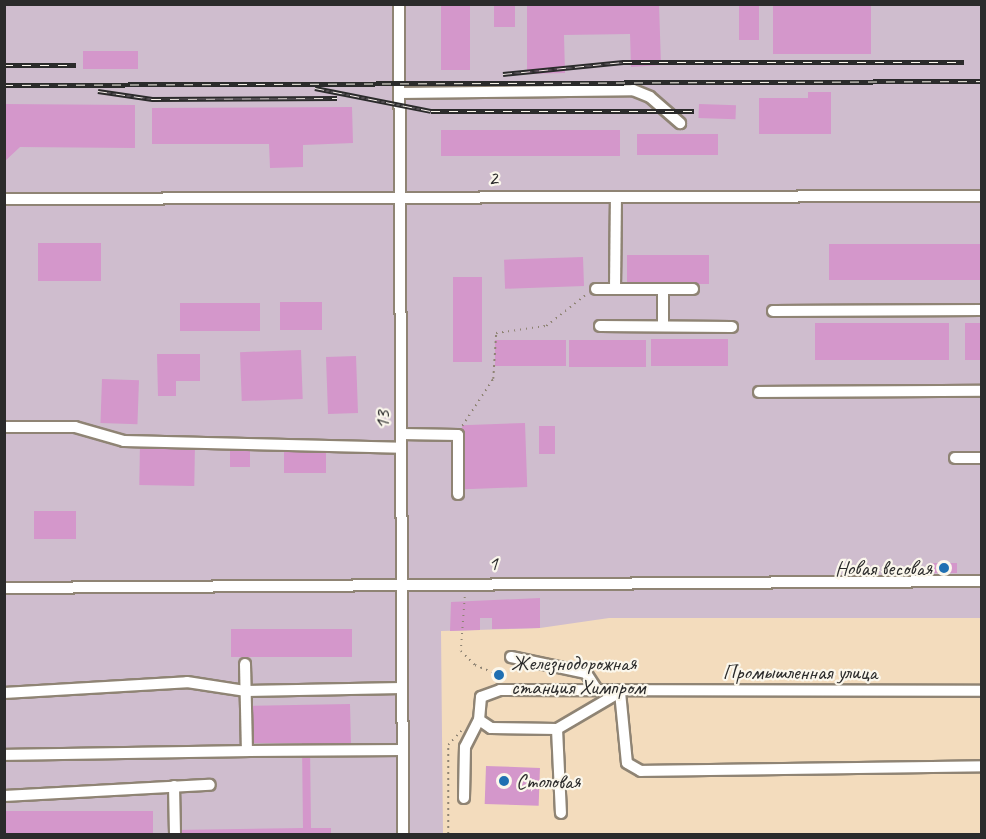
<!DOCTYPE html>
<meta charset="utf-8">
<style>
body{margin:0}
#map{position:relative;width:986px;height:839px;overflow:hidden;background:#f3dcbd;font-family:Caveat,sans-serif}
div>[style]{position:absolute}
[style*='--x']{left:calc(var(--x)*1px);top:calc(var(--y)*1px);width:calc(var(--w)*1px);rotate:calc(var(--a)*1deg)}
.industrial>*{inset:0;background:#cfbdce}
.building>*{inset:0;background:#d497cb;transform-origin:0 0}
.path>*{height:1.5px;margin-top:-0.75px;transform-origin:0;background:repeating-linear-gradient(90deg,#8f8474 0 1.5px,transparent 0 6px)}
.roads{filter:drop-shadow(2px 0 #8f8474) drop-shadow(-2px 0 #8f8474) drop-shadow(0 2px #8f8474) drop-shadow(0 -2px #8f8474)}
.minor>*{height:10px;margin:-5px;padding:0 5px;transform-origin:5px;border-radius:5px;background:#fff}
.rail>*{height:5px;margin-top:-2.5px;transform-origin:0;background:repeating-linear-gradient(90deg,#fbf7ec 0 9px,#2b2b2b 0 18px);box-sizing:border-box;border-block:2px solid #2b2b2b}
.dots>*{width:16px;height:16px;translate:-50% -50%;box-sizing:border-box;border:3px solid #fbf7ec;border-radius:50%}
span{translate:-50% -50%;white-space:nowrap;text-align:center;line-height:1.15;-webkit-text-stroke:4.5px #fbf7ec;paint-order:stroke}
.street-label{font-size:21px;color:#2b2b2b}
.poi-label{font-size:21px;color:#2b2b2b}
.right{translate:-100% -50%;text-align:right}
.left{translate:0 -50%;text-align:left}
.frame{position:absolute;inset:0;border:6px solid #2b2b2b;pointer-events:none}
</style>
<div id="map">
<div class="industrial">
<div style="clip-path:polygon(5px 5px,981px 5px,981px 618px,609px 618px,540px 628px,441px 631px,443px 834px,5px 834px)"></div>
</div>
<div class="building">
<div style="left:441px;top:4px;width:29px;height:66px"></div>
<div style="left:494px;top:4px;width:21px;height:23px"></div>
<div style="clip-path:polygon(527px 4px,659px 4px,661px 65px,631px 67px,630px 34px,564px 35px,565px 73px,527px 74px)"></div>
<div style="left:739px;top:4px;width:20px;height:36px"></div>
<div style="left:773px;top:4px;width:98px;height:50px"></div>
<div style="left:83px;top:51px;width:55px;height:18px"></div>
<div style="clip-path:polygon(808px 92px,831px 92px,831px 134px,759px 134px,759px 98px,808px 98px)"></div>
<div style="clip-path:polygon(4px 104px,135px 105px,135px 148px,20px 147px,4px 162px)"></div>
<div style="left:699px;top:104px;width:37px;height:14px;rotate:2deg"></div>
<div style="clip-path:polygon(352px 107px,353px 143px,303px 145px,303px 167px,270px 168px,269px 144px,152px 144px,152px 108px)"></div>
<div style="left:441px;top:130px;width:179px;height:26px"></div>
<div style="left:637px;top:134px;width:81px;height:21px"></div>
<div style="left:38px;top:243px;width:63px;height:38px"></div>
<div style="left:982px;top:244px;width:36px;height:153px;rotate:90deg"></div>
<div style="left:709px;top:255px;width:29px;height:82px;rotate:90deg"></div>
<div style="left:583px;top:257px;width:29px;height:79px;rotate:88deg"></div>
<div style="left:453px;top:277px;width:29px;height:85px"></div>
<div style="left:322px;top:302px;width:28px;height:42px;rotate:90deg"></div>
<div style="left:260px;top:303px;width:28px;height:80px;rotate:90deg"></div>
<div style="left:949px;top:323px;width:37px;height:134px;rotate:90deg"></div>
<div style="left:965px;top:323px;width:17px;height:37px"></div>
<div style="left:728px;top:339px;width:27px;height:77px;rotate:90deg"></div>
<div style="left:495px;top:340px;width:71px;height:26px"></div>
<div style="left:569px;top:340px;width:77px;height:27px"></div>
<div style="left:301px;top:350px;width:49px;height:61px;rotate:88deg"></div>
<div style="clip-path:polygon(157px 354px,200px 354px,200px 381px,176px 381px,176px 396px,158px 396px)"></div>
<div style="left:356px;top:356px;width:57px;height:30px;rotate:88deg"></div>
<div style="left:102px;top:379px;width:37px;height:44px;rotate:2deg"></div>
<div style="left:525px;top:423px;width:64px;height:63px;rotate:88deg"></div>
<div style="left:539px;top:426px;width:16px;height:28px"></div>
<div style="left:140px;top:443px;width:55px;height:42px;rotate:1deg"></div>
<div style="left:230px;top:445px;width:20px;height:22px"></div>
<div style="left:284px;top:445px;width:42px;height:28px"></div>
<div style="left:76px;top:511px;width:28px;height:42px;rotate:90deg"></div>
<div style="left:931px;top:563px;width:26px;height:10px"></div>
<div style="clip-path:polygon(540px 598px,540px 628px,492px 629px,492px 618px,480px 618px,480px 630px,450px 631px,451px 602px)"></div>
<div style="left:352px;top:629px;width:28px;height:121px;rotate:90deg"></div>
<div style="clip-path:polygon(350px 704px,351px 745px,310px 745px,311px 828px,331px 828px,331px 834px,174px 834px,174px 830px,303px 828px,302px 743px,247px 743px,246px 706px)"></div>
<div style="left:486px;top:766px;width:54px;height:38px;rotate:2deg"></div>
<div style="left:153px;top:811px;width:23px;height:149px;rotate:90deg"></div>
</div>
<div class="path">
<div style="--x:462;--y:426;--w:56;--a:-56.6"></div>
<div style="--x:493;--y:379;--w:46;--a:-86.3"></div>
<div style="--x:496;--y:333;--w:50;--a:-8"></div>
<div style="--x:546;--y:326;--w:53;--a:-38.2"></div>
<div style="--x:465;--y:597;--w:54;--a:94.2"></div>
<div style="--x:461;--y:651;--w:20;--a:45"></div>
<div style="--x:475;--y:665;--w:26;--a:23"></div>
<div style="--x:448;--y:834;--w:89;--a:-90"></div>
<div style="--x:448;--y:745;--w:22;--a:-47"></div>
</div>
<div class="roads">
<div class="minor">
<div style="--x:399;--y:4;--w:830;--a:89.72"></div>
<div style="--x:399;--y:93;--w:234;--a:-0.7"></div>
<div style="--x:633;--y:90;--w:18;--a:22"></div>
<div style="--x:650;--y:97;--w:40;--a:41"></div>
<div style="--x:4;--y:199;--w:978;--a:-0.18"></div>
<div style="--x:596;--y:289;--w:97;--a:0"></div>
<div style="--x:615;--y:289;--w:92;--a:-89.4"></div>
<div style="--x:773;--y:311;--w:209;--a:-0.3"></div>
<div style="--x:600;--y:326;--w:132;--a:0.4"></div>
<div style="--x:663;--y:326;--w:37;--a:-90"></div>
<div style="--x:759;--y:392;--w:223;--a:-0.3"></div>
<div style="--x:4;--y:427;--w:71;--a:0"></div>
<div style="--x:75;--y:427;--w:51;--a:15.9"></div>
<div style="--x:124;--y:441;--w:277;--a:1.4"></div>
<div style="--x:401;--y:434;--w:57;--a:1"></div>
<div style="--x:458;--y:435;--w:59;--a:90"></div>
<div style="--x:955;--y:458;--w:27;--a:0"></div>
<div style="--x:4;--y:588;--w:978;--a:-0.41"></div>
<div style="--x:511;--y:657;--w:77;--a:12"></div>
<div style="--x:586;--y:673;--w:20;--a:57"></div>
<div style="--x:245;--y:664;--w:87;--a:88.7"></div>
<div style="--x:247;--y:751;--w:156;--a:-0.4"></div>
<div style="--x:620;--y:692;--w:73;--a:149.6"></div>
<div style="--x:557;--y:729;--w:66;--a:-179.1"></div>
<div style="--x:491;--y:728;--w:14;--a:-146"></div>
<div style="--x:479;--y:720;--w:23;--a:-85"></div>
<div style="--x:481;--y:697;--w:20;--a:-20"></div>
<div style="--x:500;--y:690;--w:482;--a:0.1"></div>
<div style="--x:620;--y:692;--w:71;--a:84.4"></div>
<div style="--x:627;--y:763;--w:16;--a:30"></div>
<div style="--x:641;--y:771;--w:341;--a:-0.8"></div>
<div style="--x:4;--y:693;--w:183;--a:-3.4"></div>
<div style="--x:187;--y:682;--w:60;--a:8.7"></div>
<div style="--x:246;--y:691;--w:156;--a:-1.1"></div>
<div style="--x:557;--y:729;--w:84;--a:87.3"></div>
<div style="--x:4;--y:755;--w:243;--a:-0.9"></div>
<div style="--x:174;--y:786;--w:48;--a:88.8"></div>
<div style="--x:4;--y:796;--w:206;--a:-3.1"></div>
<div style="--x:464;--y:798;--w:51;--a:-88.9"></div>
<div style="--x:465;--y:747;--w:30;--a:-63"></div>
</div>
</div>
<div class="rail">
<div style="--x:4;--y:65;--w:72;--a:0"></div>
<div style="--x:503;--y:74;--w:121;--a:-5.7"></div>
<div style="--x:623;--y:62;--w:341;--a:0"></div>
<div style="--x:4;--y:85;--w:978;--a:-0.23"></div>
<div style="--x:315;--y:88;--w:118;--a:11.2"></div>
<div style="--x:431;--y:111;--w:263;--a:0"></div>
<div style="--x:98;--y:91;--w:55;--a:8.4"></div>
<div style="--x:152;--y:99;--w:185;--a:-0.3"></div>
</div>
<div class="dots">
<div style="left:944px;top:568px;background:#1f6fb2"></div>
<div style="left:499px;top:675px;background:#1f6fb2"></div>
<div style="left:504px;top:781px;background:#1f6fb2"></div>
</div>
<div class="street-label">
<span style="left:493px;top:178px">2</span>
<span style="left:382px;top:420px;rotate:-90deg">13</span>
<span style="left:493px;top:563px">1</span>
<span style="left:800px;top:672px">Промышленная улица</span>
</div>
<div class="poi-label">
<span class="right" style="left:932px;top:568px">Новая весовая</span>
<span class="left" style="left:511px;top:675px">Железнодорожная<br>станция Химпром</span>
<span class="left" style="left:516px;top:781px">Столовая</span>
</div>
<div class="frame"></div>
</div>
